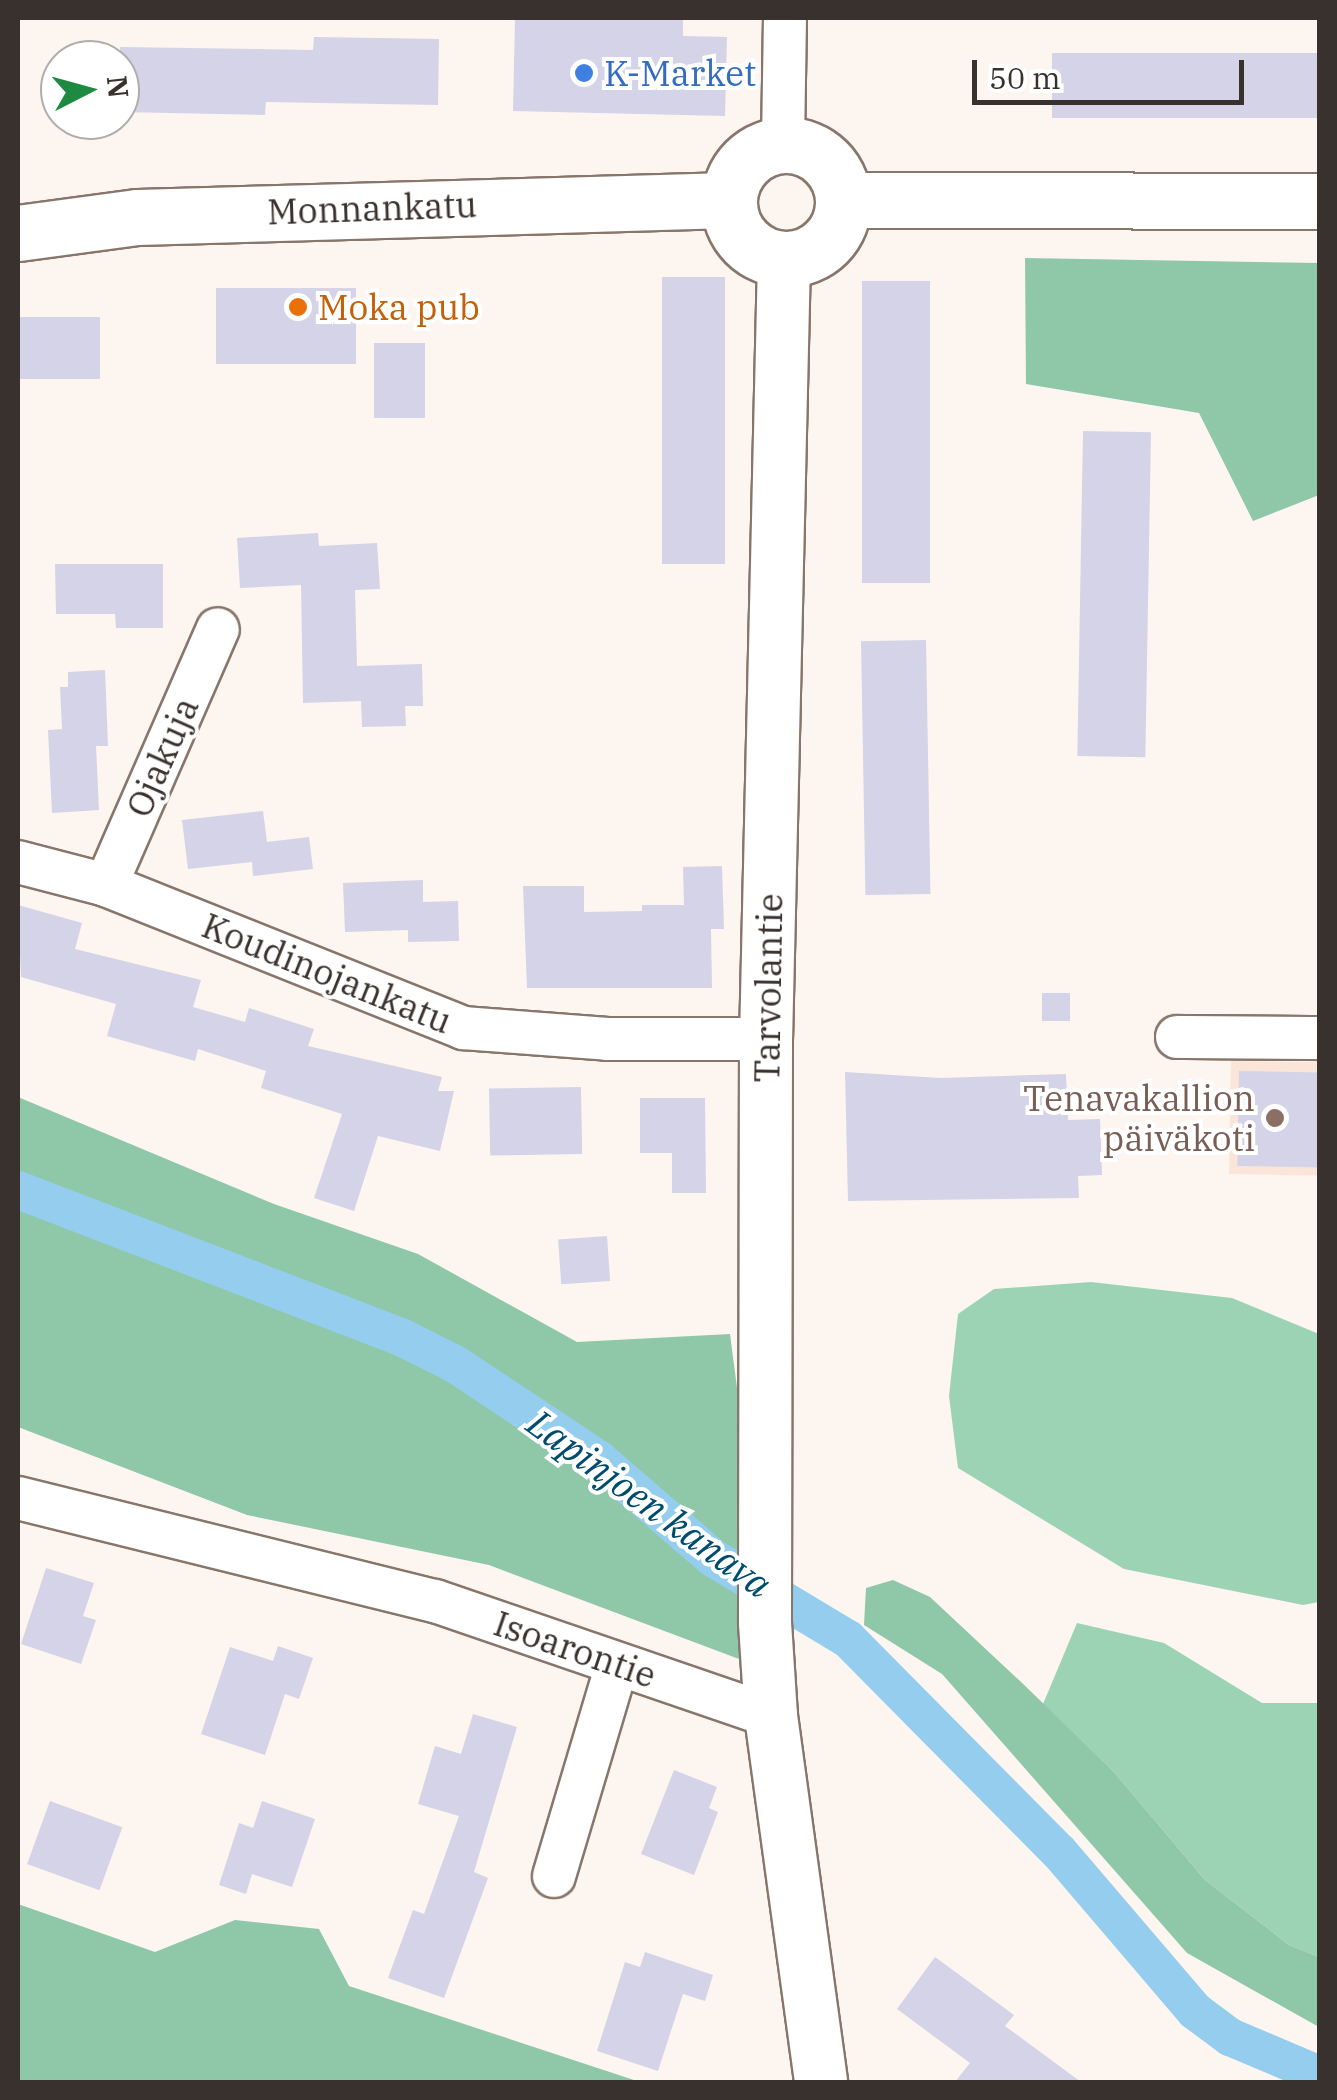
<!DOCTYPE html>
<meta charset="utf-8">
<style>
body{margin:0}
#map{position:relative;width:1337px;height:2100px;overflow:hidden;background:#fdf5f0;font-family:"IBM Plex Serif",serif}
div>[style]{position:absolute}
[style*='--x']{left:calc(var(--x)*1px);top:calc(var(--y)*1px);width:calc(var(--w)*1px);rotate:calc(var(--a)*1deg)}
.built>*{inset:0;background:#fbe5d8;transform-origin:0 0}
.green>*{inset:0;background:#9dd3b5}
.forest>*{inset:0;background:#8ec8a8}
.canal>*{height:38px;margin:-19px;padding:0 19px;transform-origin:19px;border-radius:19px;background:#95cdef}
.building>*{inset:0;background:#d5d3e7;transform-origin:0 0}
.roads{filter:drop-shadow(2px 0 #88766b) drop-shadow(-2px 0 #88766b) drop-shadow(0 2px #88766b) drop-shadow(0 -2px #88766b)}
.minor>*{height:42px;margin:-21px;padding:0 21px;transform-origin:21px;border-radius:21px;background:#fff}
.tertiary>*{height:52px;margin:-26px;padding:0 26px;transform-origin:26px;border-radius:26px;background:#fff}
.secondary>*{height:55px;margin:-27.5px;padding:0 27.5px;transform-origin:27.5px;border-radius:27.5px;background:#fff}
.secondary>.ring{margin:-27.5px;padding:0;box-sizing:content-box;background:none;border:55px solid #fff;border-radius:50%}
.dots>*{width:28px;height:28px;translate:-50% -50%;box-sizing:border-box;border:5px solid #fff;border-radius:50%}
span{translate:-50% -50%;white-space:nowrap;text-align:center;line-height:1.15;-webkit-text-stroke:8px #fff;paint-order:stroke}
.shop-label{font-size:35px;color:#366cbe}
.left{translate:0 -50%;text-align:left}
.street-label{font-size:35px;color:#39312d}
.food-label{font-size:35px;color:#c56008}
.education-label{font-size:35px;color:#785e54}
.right{translate:-100% -50%;text-align:right}
.water-label{font-size:38px;color:#004c6d;font-style:italic}
.frame{position:absolute;inset:0;border:20px solid #39312d;pointer-events:none}
.north{position:absolute;left:40px;top:40px;width:100px;height:100px;box-sizing:border-box;background:#fff;border:2px solid #b0adab;border-radius:50%;rotate:84deg;font-size:28px;font-weight:700;line-height:40px;text-align:center;color:#39312d}
.north::after{content:'';display:block;margin:auto;width:35px;height:45px;background:#1e8940;clip-path:polygon(50% 0,100% 100%,50% 72%,0 100%)}
.scale{position:absolute;left:972px;top:60px;width:272px;height:45px;box-sizing:border-box;border:5px solid #39312d;border-top:0;padding-left:12px;font-size:30px;line-height:35px;white-space:nowrap;color:#39312d;-webkit-text-stroke:8px #fff;paint-order:stroke}
</style>
<div id="map">
<div class="built">
<div style="left:1231px;top:1061px;width:88px;height:113px;rotate:1deg"></div>
</div>
<div class="green">
<div style="clip-path:polygon(1091px 1282px,1232px 1298px,1319px 1334px,1319px 1602px,1303px 1605px,1124px 1569px,958px 1468px,949px 1396px,958px 1314px,994px 1289px)"></div>
<div style="clip-path:polygon(1077px 1623px,1164px 1643px,1262px 1703px,1319px 1703px,1319px 1957px,1289px 1945px,1205px 1880px,1114px 1772px,1043px 1704px)"></div>
</div>
<div class="forest">
<div style="clip-path:polygon(1025px 258px,1319px 263px,1319px 495px,1253px 521px,1199px 413px,1026px 384px)"></div>
<div style="clip-path:polygon(18px 1097px,274px 1204px,418px 1254px,577px 1342px,730px 1334px,758px 1549px,739px 1659px,489px 1565px,247px 1515px,18px 1427px)"></div>
<div style="clip-path:polygon(893px 1580px,930px 1597px,1020px 1681px,1114px 1772px,1205px 1880px,1289px 1945px,1319px 1957px,1319px 2027px,1187px 1953px,942px 1674px,864px 1625px,866px 1588px)"></div>
<div style="clip-path:polygon(18px 1904px,155px 1952px,235px 1920px,319px 1929px,349px 1986px,640px 2082px,18px 2082px)"></div>
</div>
<div class="canal">
<div style="--x:18;--y:1190;--w:410;--a:21"></div>
<div style="--x:401;--y:1337;--w:60;--a:26.6"></div>
<div style="--x:455;--y:1364;--w:172;--a:33.6"></div>
<div style="--x:598;--y:1459;--w:152;--a:40.7"></div>
<div style="--x:713;--y:1558;--w:157;--a:31"></div>
<div style="--x:848;--y:1639;--w:301;--a:45.3"></div>
<div style="--x:1060;--y:1853;--w:208;--a:49.5"></div>
<div style="--x:1195;--y:2011;--w:44;--a:36.6"></div>
<div style="--x:1230;--y:2037;--w:98;--a:22.9"></div>
</div>
<div class="building">
<div style="clip-path:polygon(515px 18px,683px 18px,683px 36px,727px 37px,725px 116px,513px 111px)"></div>
<div style="clip-path:polygon(314px 37px,439px 39px,438px 105px,266px 102px,265px 115px,120px 112px,120px 47px,313px 50px)"></div>
<div style="left:1052px;top:53px;width:268px;height:65px"></div>
<div style="left:662px;top:277px;width:63px;height:287px"></div>
<div style="left:862px;top:281px;width:68px;height:302px"></div>
<div style="left:356px;top:288px;width:76px;height:140px;rotate:90deg"></div>
<div style="left:100px;top:317px;width:62px;height:82px;rotate:90deg"></div>
<div style="left:374px;top:343px;width:51px;height:75px"></div>
<div style="left:1083px;top:431px;width:68px;height:325px;rotate:1deg"></div>
<div style="clip-path:polygon(318px 533px,319px 546px,377px 543px,380px 589px,355px 590px,357px 666px,422px 664px,423px 706px,405px 706px,406px 726px,362px 727px,361px 701px,303px 703px,301px 585px,240px 588px,237px 538px)"></div>
<div style="clip-path:polygon(55px 564px,163px 564px,163px 628px,116px 628px,115px 614px,56px 614px)"></div>
<div style="left:926px;top:640px;width:254px;height:65px;rotate:89deg"></div>
<div style="clip-path:polygon(105px 670px,108px 746px,96px 746px,99px 810px,52px 813px,48px 730px,62px 729px,60px 687px,68px 687px,68px 672px)"></div>
<div style="clip-path:polygon(263px 811px,267px 842px,309px 837px,313px 869px,253px 876px,252px 862px,188px 869px,182px 820px)"></div>
<div style="clip-path:polygon(722px 866px,724px 929px,711px 929px,712px 988px,527px 988px,523px 886px,584px 886px,584px 912px,642px 911px,642px 905px,684px 905px,683px 867px)"></div>
<div style="clip-path:polygon(423px 880px,423px 902px,458px 901px,459px 941px,408px 942px,408px 930px,345px 932px,343px 883px)"></div>
<div style="clip-path:polygon(18px 905px,82px 923px,75px 949px,201px 980px,193px 1007px,245px 1022px,249px 1008px,314px 1029px,308px 1046px,442px 1077px,438px 1091px,454px 1091px,440px 1151px,378px 1136px,354px 1211px,314px 1198px,342px 1114px,261px 1088px,266px 1071px,198px 1049px,195px 1061px,107px 1036px,116px 1004px,21px 977px)"></div>
<div style="left:1042px;top:993px;width:28px;height:28px"></div>
<div style="left:1239px;top:1071px;width:81px;height:95px;rotate:1deg"></div>
<div style="clip-path:polygon(845px 1072px,941px 1078px,1066px 1074px,1068px 1120px,1100px 1119px,1102px 1175px,1078px 1176px,1079px 1198px,848px 1201px)"></div>
<div style="left:581px;top:1087px;width:67px;height:92px;rotate:89deg"></div>
<div style="clip-path:polygon(640px 1098px,705px 1098px,706px 1193px,672px 1193px,672px 1153px,640px 1153px)"></div>
<div style="left:607px;top:1236px;width:45px;height:49px;rotate:86deg"></div>
<div style="clip-path:polygon(46px 1568px,94px 1583px,83px 1616px,96px 1620px,81px 1664px,21px 1644px)"></div>
<div style="clip-path:polygon(278px 1646px,313px 1658px,299px 1699px,285px 1694px,265px 1755px,201px 1734px,230px 1647px,273px 1661px)"></div>
<div style="clip-path:polygon(473px 1714px,517px 1727px,474px 1872px,488px 1878px,444px 1998px,388px 1978px,413px 1910px,424px 1914px,459px 1816px,418px 1804px,435px 1746px,461px 1754px)"></div>
<div style="clip-path:polygon(674px 1770px,717px 1787px,709px 1808px,718px 1812px,694px 1875px,641px 1854px)"></div>
<div style="left:50px;top:1801px;width:77px;height:67px;rotate:20deg"></div>
<div style="clip-path:polygon(262px 1801px,315px 1819px,292px 1887px,252px 1874px,246px 1894px,219px 1885px,239px 1823px,253px 1828px)"></div>
<div style="clip-path:polygon(645px 1952px,713px 1975px,705px 2001px,683px 1994px,658px 2071px,597px 2051px,625px 1962px,640px 1967px)"></div>
<div style="clip-path:polygon(935px 1957px,1014px 2015px,1005px 2026px,1081px 2082px,955px 2082px,970px 2063px,897px 2009px)"></div>
</div>
<div class="roads">
<div class="minor">
<div style="--x:783;--y:144;--w:126;--a:-89.1"></div>
<div style="--x:18;--y:862;--w:91;--a:14.6"></div>
<div style="--x:106;--y:885;--w:385;--a:21.8"></div>
<div style="--x:463;--y:1028;--w:145;--a:4.3"></div>
<div style="--x:608;--y:1039;--w:158;--a:0"></div>
<div style="--x:106;--y:885;--w:279;--a:-66.4"></div>
<div style="--x:1177;--y:1037;--w:143;--a:0.4"></div>
<div style="--x:18;--y:1498;--w:430;--a:13.9"></div>
<div style="--x:435;--y:1601;--w:355;--a:18.9"></div>
<div style="--x:554;--y:1876;--w:221;--a:-73.4"></div>
</div>
<div class="tertiary">
<div style="--x:784;--y:260;--w:779;--a:91.32"></div>
<div style="--x:766;--y:1039;--w:584;--a:90.1"></div>
<div style="--x:765;--y:1623;--w:93;--a:86.3"></div>
<div style="--x:771;--y:1716;--w:369;--a:82.2"></div>
</div>
<div class="secondary">
<div class="ring" style="left:729px;top:145px;width:59px;height:59px"></div>
<div style="--x:843;--y:200;--w:477;--a:0.1"></div>
<div style="--x:18;--y:233;--w:120;--a:-7.7"></div>
<div style="--x:137;--y:217;--w:592;--a:-1.64"></div>
</div>
</div>
<div class="dots">
<div style="left:584px;top:73px;background:#3f7fe0"></div>
<div style="left:298px;top:307px;background:#e8710a"></div>
<div style="left:1275px;top:1118px;background:#8d6e63"></div>
</div>
<div class="shop-label">
<span class="left" style="left:604px;top:73px">K-Market</span>
</div>
<div class="street-label">
<span style="left:372px;top:208px;rotate:-2deg">Monnankatu</span>
<span style="left:162px;top:757px;rotate:-66deg">Ojakuja</span>
<span style="left:327px;top:973px;rotate:22deg">Koudinojankatu</span>
<span style="left:768px;top:988px;rotate:-89deg">Tarvolantie</span>
<span style="left:575px;top:1649px;rotate:19deg">Isoarontie</span>
</div>
<div class="food-label">
<span class="left" style="left:318px;top:307px">Moka pub</span>
</div>
<div class="education-label">
<span class="right" style="left:1255px;top:1118px">Tenavakallion<br>päiväkoti</span>
</div>
<div class="water-label">
<span style="left:650px;top:1503px;rotate:36deg">Lapinjoen kanava</span>
</div>
<div class="frame"></div>
<div class="north">N</div>
<div class="scale">50 m</div>
</div>
